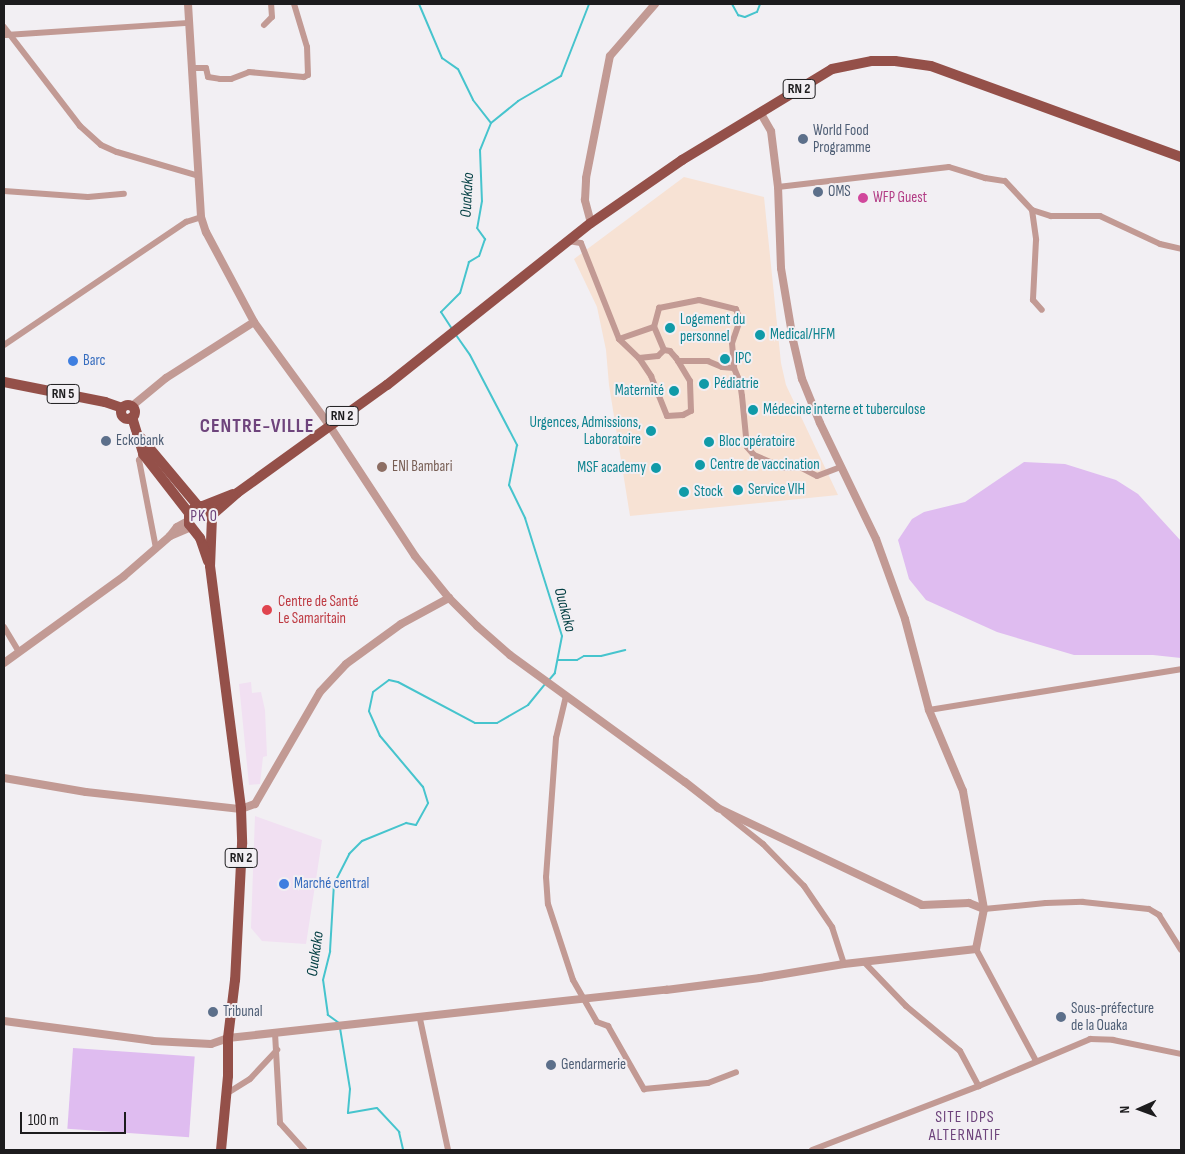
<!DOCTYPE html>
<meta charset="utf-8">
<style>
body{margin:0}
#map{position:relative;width:1185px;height:1154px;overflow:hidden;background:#f2eff3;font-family:"Sofia Sans Condensed",sans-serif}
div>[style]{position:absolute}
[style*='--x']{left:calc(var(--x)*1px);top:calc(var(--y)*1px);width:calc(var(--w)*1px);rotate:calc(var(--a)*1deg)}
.commercial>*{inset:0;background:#f1e0f2}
.medical>*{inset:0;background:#f7e2d4}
.green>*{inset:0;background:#dfbcf0;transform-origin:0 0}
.stream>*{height:2px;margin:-1px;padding:0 1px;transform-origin:1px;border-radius:1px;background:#46c4cd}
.minor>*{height:6px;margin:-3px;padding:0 3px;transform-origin:3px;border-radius:3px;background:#c29a94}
.tertiary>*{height:8px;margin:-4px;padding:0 4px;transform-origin:4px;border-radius:4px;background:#c29a94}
.primary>*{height:10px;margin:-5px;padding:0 5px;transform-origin:5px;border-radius:5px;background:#945049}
.primary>.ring{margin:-5px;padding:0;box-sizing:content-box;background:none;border:10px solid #945049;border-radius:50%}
.dots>*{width:14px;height:14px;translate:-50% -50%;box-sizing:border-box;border:2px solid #f2eff3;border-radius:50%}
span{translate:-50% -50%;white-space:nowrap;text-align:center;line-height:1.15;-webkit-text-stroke:4px #f2eff3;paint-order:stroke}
.shield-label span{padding:1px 4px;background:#f2eff3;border:1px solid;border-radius:4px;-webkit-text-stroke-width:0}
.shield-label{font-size:14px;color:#1d1c1e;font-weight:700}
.service-label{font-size:15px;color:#4e5e75}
.left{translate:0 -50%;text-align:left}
.hotel-label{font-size:15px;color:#b23c85}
.culture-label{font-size:15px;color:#0d838f}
.right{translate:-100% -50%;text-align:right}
.shop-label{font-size:15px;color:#366cbe}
.education-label{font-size:15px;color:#785e54}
.health-label{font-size:15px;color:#be3a42}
.water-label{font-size:16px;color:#054044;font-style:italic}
.neighbourhood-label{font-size:16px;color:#6e447c;letter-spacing:1px}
.district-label{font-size:20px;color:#6e447c;font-weight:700;letter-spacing:1px}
.frame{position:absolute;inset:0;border:5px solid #1d1c1e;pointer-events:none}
.north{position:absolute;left:1115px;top:1084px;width:50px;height:50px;-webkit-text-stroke:4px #f2eff3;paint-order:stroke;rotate:268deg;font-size:14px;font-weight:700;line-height:20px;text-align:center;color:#1d1c1e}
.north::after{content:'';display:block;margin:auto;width:18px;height:22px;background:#1d1c1e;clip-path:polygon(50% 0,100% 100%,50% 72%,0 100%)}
.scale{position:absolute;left:20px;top:1112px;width:106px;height:22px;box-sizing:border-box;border:2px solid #1d1c1e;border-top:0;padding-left:6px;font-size:15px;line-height:18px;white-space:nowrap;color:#1d1c1e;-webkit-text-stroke:4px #f2eff3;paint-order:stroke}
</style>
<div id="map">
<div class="commercial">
<div style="clip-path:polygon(251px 682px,252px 693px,261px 692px,265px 710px,267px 756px,263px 757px,260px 784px,249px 785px,239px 684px)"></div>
<div style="clip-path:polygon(255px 816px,322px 840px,306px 944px,262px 941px,251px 928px)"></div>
</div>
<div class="medical">
<div style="clip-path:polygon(684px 177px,764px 197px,781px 363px,786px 385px,838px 495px,630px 516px,609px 385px,606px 350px,597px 307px,574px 259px)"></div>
</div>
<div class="green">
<div style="clip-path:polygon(1024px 462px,1065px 464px,1116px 480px,1138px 494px,1181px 541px,1181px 658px,1153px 655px,1074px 655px,997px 632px,926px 600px,909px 579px,898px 540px,912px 519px,924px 512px,965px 502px)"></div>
<div style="left:73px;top:1048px;width:122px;height:81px;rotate:4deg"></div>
</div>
<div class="stream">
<div style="--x:419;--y:4;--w:59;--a:66.9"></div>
<div style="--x:442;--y:58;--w:19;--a:35"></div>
<div style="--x:458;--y:69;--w:34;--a:64"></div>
<div style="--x:473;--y:100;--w:29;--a:52"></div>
<div style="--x:491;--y:123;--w:29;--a:112"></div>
<div style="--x:480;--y:150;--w:51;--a:87.8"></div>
<div style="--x:482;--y:201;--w:27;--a:100"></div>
<div style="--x:477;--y:228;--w:14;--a:54"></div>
<div style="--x:485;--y:239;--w:18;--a:109"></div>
<div style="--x:479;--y:256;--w:12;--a:149"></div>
<div style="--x:469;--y:262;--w:32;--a:106"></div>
<div style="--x:460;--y:293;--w:27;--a:135"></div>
<div style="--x:441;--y:312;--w:20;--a:57"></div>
<div style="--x:732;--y:4;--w:13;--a:61"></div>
<div style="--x:738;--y:15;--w:7;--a:16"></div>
<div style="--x:745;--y:17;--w:13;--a:-23"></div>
<div style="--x:757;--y:12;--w:9;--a:-69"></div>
<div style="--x:491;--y:123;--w:35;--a:-39"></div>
<div style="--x:518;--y:101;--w:50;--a:-30.2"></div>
<div style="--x:561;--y:76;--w:77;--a:-68.7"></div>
<div style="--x:456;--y:335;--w:24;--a:55"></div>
<div style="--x:470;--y:355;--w:102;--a:62.4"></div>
<div style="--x:517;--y:445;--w:41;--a:101.3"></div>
<div style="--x:509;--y:485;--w:37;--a:64"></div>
<div style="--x:525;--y:518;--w:124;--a:72.6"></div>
<div style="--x:562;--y:636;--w:38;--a:101"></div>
<div style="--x:555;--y:673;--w:11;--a:131"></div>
<div style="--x:558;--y:660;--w:19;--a:0"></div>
<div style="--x:577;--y:660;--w:8;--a:-30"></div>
<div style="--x:584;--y:656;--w:17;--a:0"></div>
<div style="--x:601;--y:656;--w:25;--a:-14"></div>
<div style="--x:339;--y:1023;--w:14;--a:-144"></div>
<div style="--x:328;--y:1015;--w:35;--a:-98"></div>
<div style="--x:323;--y:980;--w:30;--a:-76"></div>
<div style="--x:330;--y:951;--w:67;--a:-86.6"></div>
<div style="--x:334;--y:884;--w:34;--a:-63"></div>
<div style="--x:349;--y:854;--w:18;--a:-45"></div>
<div style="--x:362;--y:841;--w:48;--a:-22.2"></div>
<div style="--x:406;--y:823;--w:10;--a:11"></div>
<div style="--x:416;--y:825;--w:25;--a:-61"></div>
<div style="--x:428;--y:803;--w:17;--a:-107"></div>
<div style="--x:423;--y:787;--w:67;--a:-130.1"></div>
<div style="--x:380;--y:736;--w:27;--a:-114"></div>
<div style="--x:369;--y:711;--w:19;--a:-78"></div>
<div style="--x:373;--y:692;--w:20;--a:-37"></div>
<div style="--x:389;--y:680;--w:9;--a:13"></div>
<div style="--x:398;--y:682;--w:87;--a:28"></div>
<div style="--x:475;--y:723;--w:22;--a:0"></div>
<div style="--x:497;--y:723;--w:36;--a:-30"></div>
<div style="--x:528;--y:705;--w:27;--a:-51"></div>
<div style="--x:340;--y:1028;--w:62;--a:80.7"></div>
<div style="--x:350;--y:1089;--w:24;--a:95"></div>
<div style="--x:348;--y:1113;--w:29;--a:-10"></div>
<div style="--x:377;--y:1108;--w:33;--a:47"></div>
<div style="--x:399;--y:1132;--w:18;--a:77"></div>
</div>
<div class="minor">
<div style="--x:264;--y:25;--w:11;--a:-45"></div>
<div style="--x:272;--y:17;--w:13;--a:-94"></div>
<div style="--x:4;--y:27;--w:125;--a:52.5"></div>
<div style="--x:80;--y:126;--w:28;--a:42"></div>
<div style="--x:101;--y:145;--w:17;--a:24"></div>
<div style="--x:117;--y:152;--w:85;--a:16.3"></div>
<div style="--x:6;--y:35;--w:183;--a:-3.8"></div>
<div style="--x:192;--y:68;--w:14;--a:0"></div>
<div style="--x:206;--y:68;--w:9;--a:77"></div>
<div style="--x:208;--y:77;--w:12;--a:9"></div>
<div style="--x:220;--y:79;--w:11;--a:0"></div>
<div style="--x:231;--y:79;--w:19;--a:-21"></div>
<div style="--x:249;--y:72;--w:55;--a:5.2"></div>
<div style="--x:304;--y:77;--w:4;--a:-27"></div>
<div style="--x:308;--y:75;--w:28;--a:-92"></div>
<div style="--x:307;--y:47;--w:45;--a:-106.8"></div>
<div style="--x:778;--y:187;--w:172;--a:-6.7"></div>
<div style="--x:949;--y:167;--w:38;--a:17"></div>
<div style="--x:985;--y:178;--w:20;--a:9"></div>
<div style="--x:1005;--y:181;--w:40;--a:47"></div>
<div style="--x:1032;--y:210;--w:30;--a:82"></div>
<div style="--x:1036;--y:240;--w:60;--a:92.9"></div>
<div style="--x:1033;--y:300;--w:13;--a:48"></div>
<div style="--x:4;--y:191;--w:84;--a:4.1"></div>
<div style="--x:88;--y:197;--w:36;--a:-5"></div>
<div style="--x:1032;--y:210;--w:20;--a:18"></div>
<div style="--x:1051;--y:216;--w:49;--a:0"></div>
<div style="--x:1100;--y:216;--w:66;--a:25"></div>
<div style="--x:1160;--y:244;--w:22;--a:13"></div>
<div style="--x:568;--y:241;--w:13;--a:9"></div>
<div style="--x:581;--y:243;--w:103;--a:68.4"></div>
<div style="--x:619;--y:339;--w:28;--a:44"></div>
<div style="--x:639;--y:358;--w:22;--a:56"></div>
<div style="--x:651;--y:376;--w:43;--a:68.2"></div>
<div style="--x:667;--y:416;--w:16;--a:-4"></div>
<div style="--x:683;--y:415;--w:9;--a:-27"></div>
<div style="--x:691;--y:411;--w:30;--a:-92"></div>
<div style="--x:690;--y:381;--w:27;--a:-121"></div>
<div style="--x:676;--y:358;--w:9;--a:-131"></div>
<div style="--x:670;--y:351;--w:6;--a:-171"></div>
<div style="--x:619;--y:339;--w:37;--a:-19"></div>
<div style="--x:654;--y:327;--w:20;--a:-75"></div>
<div style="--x:659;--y:308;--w:41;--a:-11.3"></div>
<div style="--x:699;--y:300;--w:38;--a:14"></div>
<div style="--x:736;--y:309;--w:12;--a:70"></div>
<div style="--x:740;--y:320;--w:24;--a:109"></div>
<div style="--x:732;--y:343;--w:25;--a:85"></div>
<div style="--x:734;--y:368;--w:12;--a:-175"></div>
<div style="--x:722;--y:367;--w:15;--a:-157"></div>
<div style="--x:708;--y:361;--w:30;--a:180"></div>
<div style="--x:4;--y:345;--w:220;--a:-34.1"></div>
<div style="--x:186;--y:222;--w:16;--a:-18"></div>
<div style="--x:639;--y:358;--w:19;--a:-6"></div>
<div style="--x:658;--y:356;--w:8;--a:-45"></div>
<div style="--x:664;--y:350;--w:25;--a:-113"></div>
<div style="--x:734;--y:368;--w:15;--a:67"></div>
<div style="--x:740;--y:382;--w:14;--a:82"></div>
<div style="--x:742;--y:396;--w:51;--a:84.4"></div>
<div style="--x:747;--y:447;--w:11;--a:49"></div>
<div style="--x:754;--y:455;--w:33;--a:23"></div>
<div style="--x:784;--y:468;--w:16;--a:-4"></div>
<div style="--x:800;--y:467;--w:19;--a:28"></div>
<div style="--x:817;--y:476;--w:26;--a:-21"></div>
<div style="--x:145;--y:452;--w:10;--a:127"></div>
<div style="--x:139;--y:460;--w:90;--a:79.1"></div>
<div style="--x:4;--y:627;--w:29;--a:59"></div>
<div style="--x:566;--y:696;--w:43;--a:103.4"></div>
<div style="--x:556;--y:738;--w:139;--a:94.1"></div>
<div style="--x:546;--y:877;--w:27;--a:86"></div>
<div style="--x:548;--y:904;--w:80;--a:71.8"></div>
<div style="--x:573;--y:980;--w:48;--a:60.3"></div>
<div style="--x:597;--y:1022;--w:12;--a:20"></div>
<div style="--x:608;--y:1026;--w:73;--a:60.3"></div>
<div style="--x:644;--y:1089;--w:64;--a:-5.4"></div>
<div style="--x:708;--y:1083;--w:30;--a:-21"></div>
<div style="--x:929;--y:710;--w:255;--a:-9.2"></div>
<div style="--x:724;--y:813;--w:50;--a:38.5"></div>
<div style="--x:763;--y:844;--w:59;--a:45.7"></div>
<div style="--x:804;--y:886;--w:50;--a:55.7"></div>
<div style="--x:832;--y:927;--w:39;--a:72"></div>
<div style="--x:984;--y:909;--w:62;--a:-5.5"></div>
<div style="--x:1046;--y:903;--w:37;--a:-2"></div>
<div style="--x:1083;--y:902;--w:66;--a:6.1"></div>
<div style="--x:1149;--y:909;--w:12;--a:31"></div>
<div style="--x:1159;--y:915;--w:41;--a:57.8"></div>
<div style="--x:976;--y:949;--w:127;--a:61.8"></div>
<div style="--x:864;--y:962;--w:61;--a:46.3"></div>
<div style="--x:906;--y:1006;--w:70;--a:39.8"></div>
<div style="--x:960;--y:1051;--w:40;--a:62"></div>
<div style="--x:420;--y:1019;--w:134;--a:77.9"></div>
<div style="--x:275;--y:1033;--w:90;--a:86.8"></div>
<div style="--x:280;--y:1123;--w:36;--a:48"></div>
<div style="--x:226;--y:1094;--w:28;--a:-32"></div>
<div style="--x:250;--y:1079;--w:40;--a:-47"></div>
<div style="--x:812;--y:1150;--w:179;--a:-21"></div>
<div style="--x:979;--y:1086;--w:121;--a:-22.9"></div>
<div style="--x:1090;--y:1039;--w:23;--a:2"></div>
<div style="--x:1113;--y:1040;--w:69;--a:11.6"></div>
</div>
<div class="tertiary">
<div style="--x:188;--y:4;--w:213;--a:86.5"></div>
<div style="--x:201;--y:217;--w:16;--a:72"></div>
<div style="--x:206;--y:232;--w:102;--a:61.9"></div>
<div style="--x:254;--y:322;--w:127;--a:53.9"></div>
<div style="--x:329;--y:425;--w:157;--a:56.7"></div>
<div style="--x:415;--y:556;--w:54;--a:51"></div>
<div style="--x:449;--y:598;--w:40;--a:45"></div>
<div style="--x:477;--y:626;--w:44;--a:41.3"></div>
<div style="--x:510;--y:655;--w:216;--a:36"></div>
<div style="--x:685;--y:782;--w:42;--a:38.2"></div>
<div style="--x:718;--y:808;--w:226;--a:25.4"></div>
<div style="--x:922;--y:905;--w:47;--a:-2.4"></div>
<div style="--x:969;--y:903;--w:16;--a:22"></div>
<div style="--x:591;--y:223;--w:24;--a:-105"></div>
<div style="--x:585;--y:200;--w:22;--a:-87"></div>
<div style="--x:586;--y:178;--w:124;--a:-78.9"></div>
<div style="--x:610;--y:56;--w:69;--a:-49.1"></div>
<div style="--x:132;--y:406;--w:44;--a:-39.5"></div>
<div style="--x:166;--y:378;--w:104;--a:-32.5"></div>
<div style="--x:170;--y:536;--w:23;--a:-23"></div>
<div style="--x:4;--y:663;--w:148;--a:-35.9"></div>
<div style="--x:124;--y:576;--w:61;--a:-41"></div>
<div style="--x:170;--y:536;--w:11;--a:-52"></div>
<div style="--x:177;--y:527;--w:13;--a:-29"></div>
<div style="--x:4;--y:778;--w:83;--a:9.7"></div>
<div style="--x:86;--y:792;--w:156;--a:6.3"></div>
<div style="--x:241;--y:809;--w:15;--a:-20"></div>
<div style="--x:255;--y:804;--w:129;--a:-59.9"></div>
<div style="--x:320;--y:692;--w:38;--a:-47"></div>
<div style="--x:346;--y:664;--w:68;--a:-36"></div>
<div style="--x:401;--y:624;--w:55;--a:-28.4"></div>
<div style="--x:4;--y:1021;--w:150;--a:7.6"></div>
<div style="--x:153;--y:1041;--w:58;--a:3"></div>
<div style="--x:211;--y:1044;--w:18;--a:-19"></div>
<div style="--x:228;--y:1038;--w:441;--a:-6.3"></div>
<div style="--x:666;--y:990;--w:95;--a:-7.3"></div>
<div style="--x:760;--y:978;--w:85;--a:-9.5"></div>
<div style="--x:844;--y:964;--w:133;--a:-6.5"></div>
<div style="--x:976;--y:949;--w:41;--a:-78.7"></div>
<div style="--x:984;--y:909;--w:120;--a:-100.1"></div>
<div style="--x:963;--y:791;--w:88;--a:-112.8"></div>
<div style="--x:929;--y:710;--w:94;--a:-104.8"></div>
<div style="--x:905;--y:619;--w:85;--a:-109.9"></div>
<div style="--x:876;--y:539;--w:129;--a:-115.8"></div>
<div style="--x:820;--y:423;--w:48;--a:-112.2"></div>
<div style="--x:802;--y:379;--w:40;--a:-103"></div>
<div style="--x:793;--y:340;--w:73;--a:-99.5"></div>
<div style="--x:781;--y:268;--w:81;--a:-92.1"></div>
<div style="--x:778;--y:187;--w:56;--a:-97.1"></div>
<div style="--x:771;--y:131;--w:22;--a:-120"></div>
</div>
<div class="primary">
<div style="--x:4;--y:382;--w:103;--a:11.2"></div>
<div style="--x:105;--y:402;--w:18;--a:19"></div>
<div class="ring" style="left:121px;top:405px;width:4px;height:4px"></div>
<div style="--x:132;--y:417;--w:39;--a:73"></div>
<div style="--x:143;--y:454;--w:75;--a:52.1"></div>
<div style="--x:141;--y:438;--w:89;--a:50"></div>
<div style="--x:203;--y:506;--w:7;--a:27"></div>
<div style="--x:209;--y:509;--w:9;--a:69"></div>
<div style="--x:212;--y:517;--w:49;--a:92.3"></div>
<div style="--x:210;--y:566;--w:245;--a:82.7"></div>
<div style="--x:241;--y:809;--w:35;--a:88"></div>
<div style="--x:242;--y:844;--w:136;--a:92.9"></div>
<div style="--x:235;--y:980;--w:58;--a:96.9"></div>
<div style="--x:228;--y:1038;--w:38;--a:90"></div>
<div style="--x:228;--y:1076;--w:74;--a:95.4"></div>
<div style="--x:212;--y:515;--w:33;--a:-41"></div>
<div style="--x:237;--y:493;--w:185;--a:-35.8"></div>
<div style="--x:387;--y:385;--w:260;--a:-38.5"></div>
<div style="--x:591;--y:223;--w:111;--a:-34.7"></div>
<div style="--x:682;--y:160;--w:175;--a:-31.2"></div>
<div style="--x:832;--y:69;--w:41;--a:-11.3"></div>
<div style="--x:872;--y:61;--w:23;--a:0"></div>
<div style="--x:895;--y:61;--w:36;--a:8"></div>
<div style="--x:931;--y:66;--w:266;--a:20"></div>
<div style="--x:208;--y:561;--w:24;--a:-109"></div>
<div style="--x:200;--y:538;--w:18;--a:-128"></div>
<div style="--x:189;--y:524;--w:11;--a:-90"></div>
<div style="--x:189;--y:513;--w:8;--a:-45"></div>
<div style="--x:195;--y:507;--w:8;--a:-7"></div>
<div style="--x:203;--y:506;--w:32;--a:-22"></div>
</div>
<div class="dots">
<div style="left:803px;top:139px;background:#5c6f8a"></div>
<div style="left:818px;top:192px;background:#5c6f8a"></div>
<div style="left:863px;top:198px;background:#d1479c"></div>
<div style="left:670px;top:328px;background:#0f9aa8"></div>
<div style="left:760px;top:335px;background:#0f9aa8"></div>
<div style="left:725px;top:359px;background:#0f9aa8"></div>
<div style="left:73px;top:361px;background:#3f7fe0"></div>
<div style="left:704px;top:384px;background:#0f9aa8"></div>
<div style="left:674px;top:391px;background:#0f9aa8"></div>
<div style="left:753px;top:410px;background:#0f9aa8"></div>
<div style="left:651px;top:431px;background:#0f9aa8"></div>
<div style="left:106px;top:441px;background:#5c6f8a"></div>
<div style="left:709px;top:442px;background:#0f9aa8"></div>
<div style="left:700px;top:465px;background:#0f9aa8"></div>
<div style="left:382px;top:467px;background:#8d6e63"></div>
<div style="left:656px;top:468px;background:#0f9aa8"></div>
<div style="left:738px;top:490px;background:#0f9aa8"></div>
<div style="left:684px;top:492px;background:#0f9aa8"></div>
<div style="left:267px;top:610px;background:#e0444e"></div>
<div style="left:284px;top:884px;background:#3f7fe0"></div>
<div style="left:213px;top:1012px;background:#5c6f8a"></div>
<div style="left:1061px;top:1017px;background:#5c6f8a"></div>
<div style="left:551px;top:1065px;background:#5c6f8a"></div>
</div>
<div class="shield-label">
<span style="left:799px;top:89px">RN 2</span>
<span style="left:63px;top:394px">RN 5</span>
<span style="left:342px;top:416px">RN 2</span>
<span style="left:241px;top:858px">RN 2</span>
</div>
<div class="service-label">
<span class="left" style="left:813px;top:139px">World Food<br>Programme</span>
<span class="left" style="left:828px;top:192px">OMS</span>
<span class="left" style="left:116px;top:441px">Eckobank</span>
<span class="left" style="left:1071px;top:1017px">Sous-préfecture<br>de la Ouaka</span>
<span class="left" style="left:223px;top:1012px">Tribunal</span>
<span class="left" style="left:561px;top:1065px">Gendarmerie</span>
</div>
<div class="hotel-label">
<span class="left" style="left:873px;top:198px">WFP Guest</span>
</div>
<div class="culture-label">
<span class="left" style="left:680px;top:328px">Logement du<br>personnel</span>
<span class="left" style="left:770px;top:335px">Medical/HFM</span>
<span class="left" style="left:735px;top:359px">IPC</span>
<span class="left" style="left:714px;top:384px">Pédiatrie</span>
<span class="right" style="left:664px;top:391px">Maternité</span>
<span class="left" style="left:763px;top:410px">Médecine interne et tuberculose</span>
<span class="right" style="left:641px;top:431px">Urgences, Admissions,<br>Laboratoire</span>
<span class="left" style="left:719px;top:442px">Bloc opératoire</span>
<span class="left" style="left:710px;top:465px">Centre de vaccination</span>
<span class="right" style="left:646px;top:468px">MSF academy</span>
<span class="left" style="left:748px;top:490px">Service VIH</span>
<span class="left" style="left:694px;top:492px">Stock</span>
</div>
<div class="shop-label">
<span class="left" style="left:83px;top:361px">Barc</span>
<span class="left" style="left:294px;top:884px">Marché central</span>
</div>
<div class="education-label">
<span class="left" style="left:392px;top:467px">ENI Bambari</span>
</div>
<div class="health-label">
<span class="left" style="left:278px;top:610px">Centre de Santé<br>Le Samaritain</span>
</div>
<div class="water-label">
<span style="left:468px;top:195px;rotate:-87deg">Ouakako</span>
<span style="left:564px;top:610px;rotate:75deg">Ouakako</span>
<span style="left:316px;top:954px;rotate:-82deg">Ouakako</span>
</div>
<div class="neighbourhood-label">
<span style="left:204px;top:517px">PK 0</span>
<span style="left:965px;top:1127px">SITE IDPS<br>ALTERNATIF</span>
</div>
<div class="district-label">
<span style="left:257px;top:426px">CENTRE-VILLE</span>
</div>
<div class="frame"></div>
<div class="north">N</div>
<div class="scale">100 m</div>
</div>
